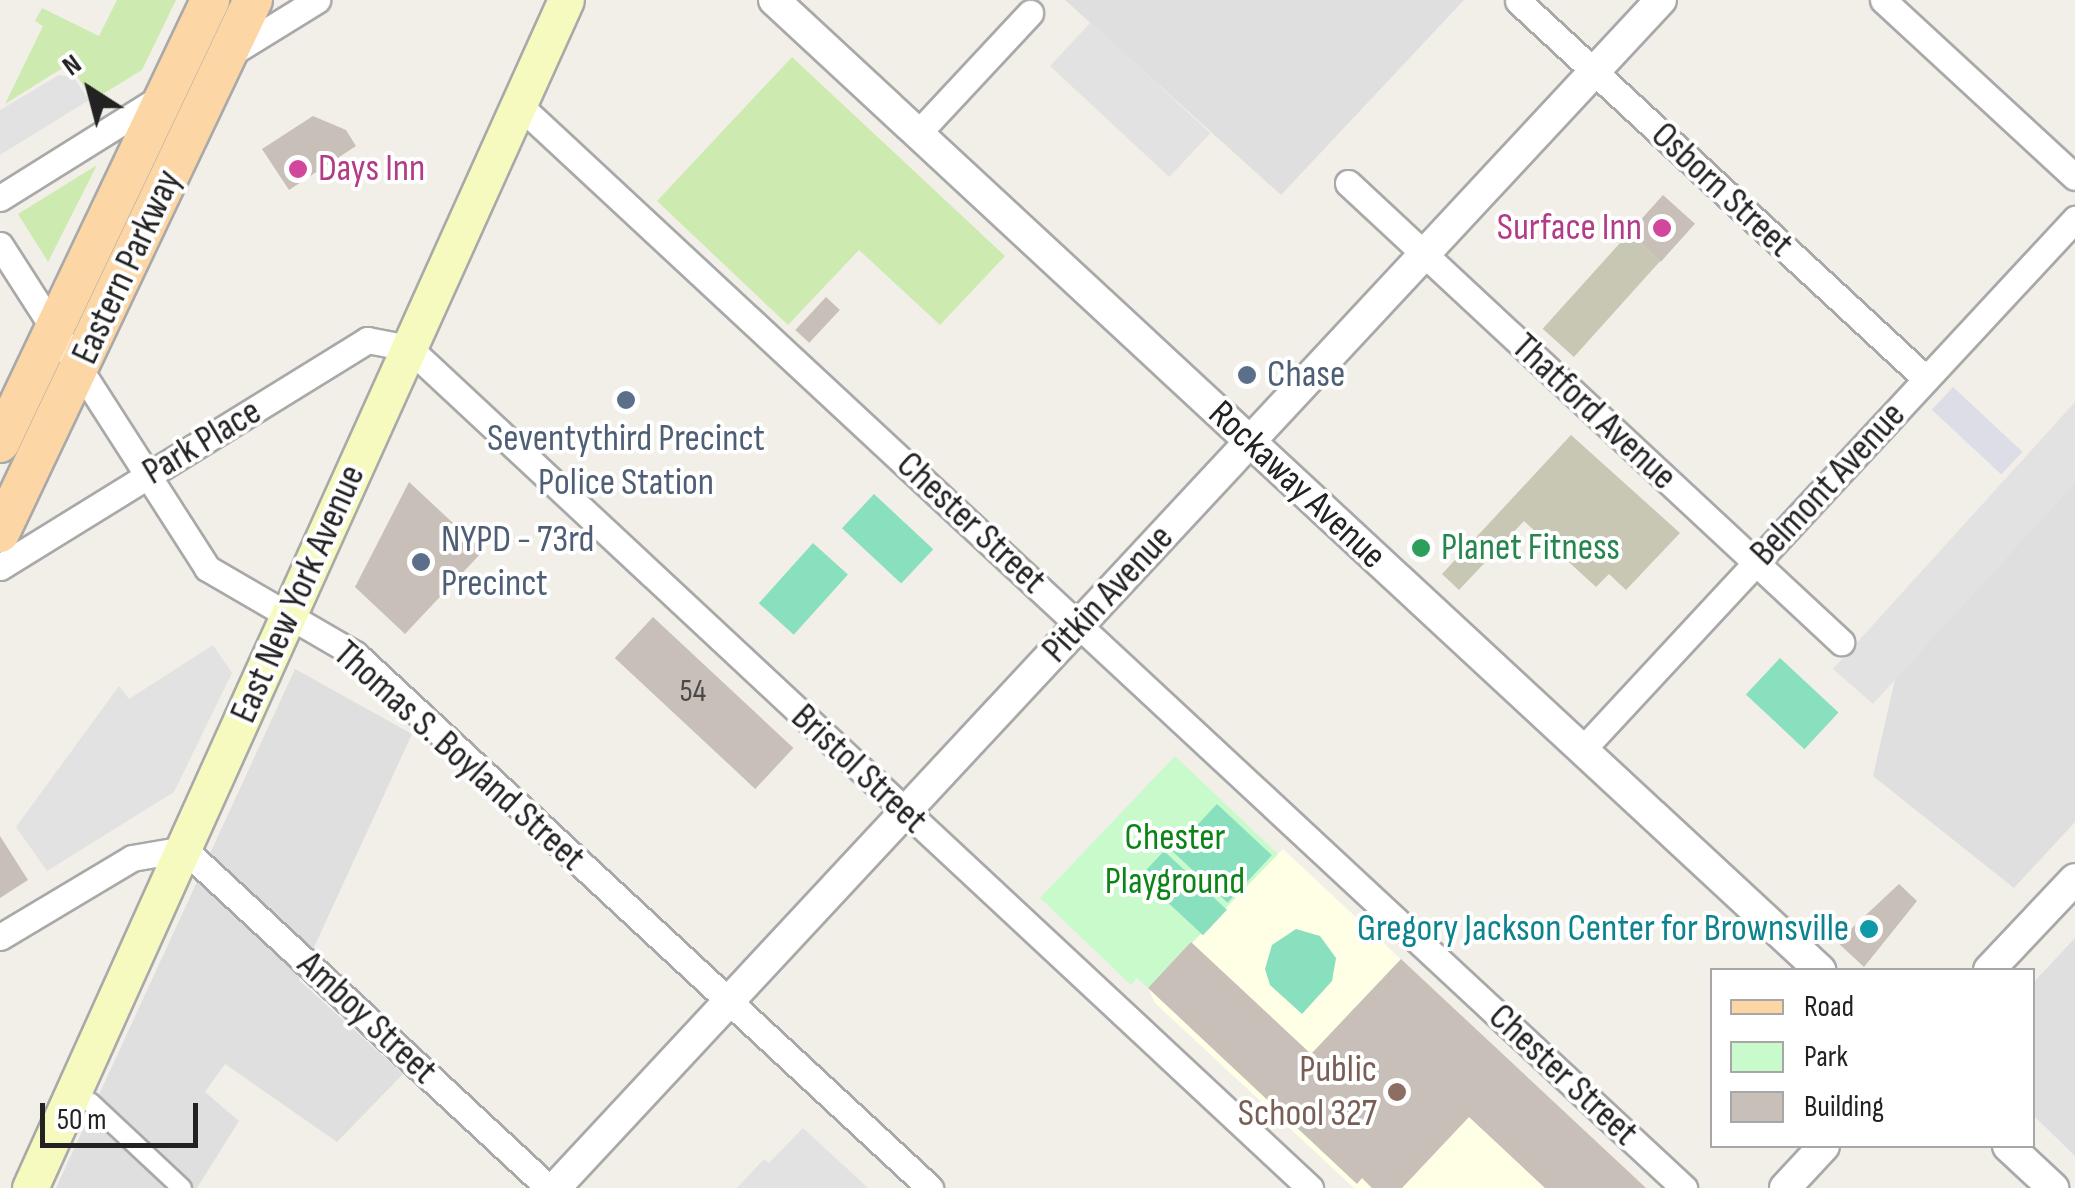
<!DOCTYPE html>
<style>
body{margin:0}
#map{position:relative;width:2075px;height:1188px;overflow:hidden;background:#f2efe9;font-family:"Sofia Sans Condensed",sans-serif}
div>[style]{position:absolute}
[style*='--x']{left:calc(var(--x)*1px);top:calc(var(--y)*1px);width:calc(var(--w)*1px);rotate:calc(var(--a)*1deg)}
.residential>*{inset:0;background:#e0dfdf}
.education>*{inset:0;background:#ffffe5}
.construction>*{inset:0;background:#c7c7b4;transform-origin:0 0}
.grass>*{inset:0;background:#cdebb0}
.park>*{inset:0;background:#c8facc}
.pitch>*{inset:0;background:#88e0be;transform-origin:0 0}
.parking>*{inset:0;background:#e2e2e2;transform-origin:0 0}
.plaza>*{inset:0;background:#dddde8;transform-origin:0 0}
.building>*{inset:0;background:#c7bfb8;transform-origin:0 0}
.roads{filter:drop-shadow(2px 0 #a9a9a9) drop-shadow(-2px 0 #a9a9a9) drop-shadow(0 2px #a9a9a9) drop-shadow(0 -2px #a9a9a9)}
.pedestrian>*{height:18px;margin:-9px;padding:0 9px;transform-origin:9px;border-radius:9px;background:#fff}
.minor>*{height:25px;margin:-12.5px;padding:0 12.5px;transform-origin:12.5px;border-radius:12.5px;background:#fff}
.tertiary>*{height:30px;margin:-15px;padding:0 15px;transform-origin:15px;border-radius:15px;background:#fff}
.secondary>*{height:35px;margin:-17.5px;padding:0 17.5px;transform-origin:17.5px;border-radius:17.5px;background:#f7fabf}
.primary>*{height:38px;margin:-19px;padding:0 19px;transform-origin:19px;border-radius:19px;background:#fcd6a4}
.dots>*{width:28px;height:28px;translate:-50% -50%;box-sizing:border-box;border:5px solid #fff;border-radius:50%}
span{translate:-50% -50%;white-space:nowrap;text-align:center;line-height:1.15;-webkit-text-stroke:8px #fff;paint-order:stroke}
.number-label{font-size:32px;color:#4b4948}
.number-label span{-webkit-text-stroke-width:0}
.hotel-label{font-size:38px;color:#b23c85}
.left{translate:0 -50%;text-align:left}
.right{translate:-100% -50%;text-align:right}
.street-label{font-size:38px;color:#222}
.service-label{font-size:38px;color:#4e5e75}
.leisure-label{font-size:38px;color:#27864d}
.park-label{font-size:38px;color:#0c8416}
.culture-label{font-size:38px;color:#0d838f}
.education-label{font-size:38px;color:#785e54}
.legend{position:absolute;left:1710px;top:968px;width:325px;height:180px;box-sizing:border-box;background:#fff;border:2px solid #a7a7a7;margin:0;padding:12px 18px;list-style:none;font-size:30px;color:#222}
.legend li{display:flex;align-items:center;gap:20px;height:50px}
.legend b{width:50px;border:2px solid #a7a7a7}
.north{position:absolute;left:40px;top:40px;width:100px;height:100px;-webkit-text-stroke:8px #fff;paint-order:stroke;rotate:324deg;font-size:28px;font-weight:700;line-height:40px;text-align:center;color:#222}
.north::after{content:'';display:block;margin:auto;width:35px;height:45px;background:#222;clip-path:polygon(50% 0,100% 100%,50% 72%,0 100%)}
.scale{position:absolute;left:40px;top:1103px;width:158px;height:45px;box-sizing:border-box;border:5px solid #222;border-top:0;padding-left:12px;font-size:30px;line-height:35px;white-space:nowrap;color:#222;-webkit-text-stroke:8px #fff;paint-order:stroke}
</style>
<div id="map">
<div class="residential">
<div style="clip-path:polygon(1065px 0,1464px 0,1281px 195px)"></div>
<div style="clip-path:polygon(2075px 483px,2075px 822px,2014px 888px,1873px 776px,1896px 675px)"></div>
<div style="clip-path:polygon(295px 669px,412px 734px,299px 980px,403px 1074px,337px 1142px,225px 1064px,205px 1092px,239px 1121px,197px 1188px,56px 1188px)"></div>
<div style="clip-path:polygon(2075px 938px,2075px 1156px,2033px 1115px,2032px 984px)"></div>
</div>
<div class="education">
<div style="clip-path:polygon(1283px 849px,1639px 1182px,1633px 1188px,1354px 1188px,1155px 1003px,1148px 988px)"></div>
</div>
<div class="construction">
<div style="left:1629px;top:233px;width:42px;height:129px;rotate:42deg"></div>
<div style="clip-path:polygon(1571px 435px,1680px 533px,1626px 590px,1609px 574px,1596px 587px,1524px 521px,1459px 590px,1442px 574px)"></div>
</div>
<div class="grass">
<div style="clip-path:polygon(117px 0,176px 0,142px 70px,93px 100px,69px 64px,5px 104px,43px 26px,35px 21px,42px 8px,99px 36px)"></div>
<div style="clip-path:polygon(792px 57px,1005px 256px,940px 325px,859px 250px,788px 325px,657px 201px)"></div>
<div style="clip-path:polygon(97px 165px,48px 262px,18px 214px)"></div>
</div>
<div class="park">
<div style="clip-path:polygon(1175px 756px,1278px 854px,1148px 988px,1137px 978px,1131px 985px,1040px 898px)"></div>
</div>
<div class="pitch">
<div style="left:874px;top:494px;width:81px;height:47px;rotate:43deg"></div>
<div style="left:813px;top:543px;width:47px;height:81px;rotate:42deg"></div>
<div style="left:1780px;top:658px;width:80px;height:50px;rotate:43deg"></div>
<div style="left:1217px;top:804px;width:75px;height:65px;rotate:43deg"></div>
<div style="left:1164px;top:851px;width:86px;height:35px;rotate:43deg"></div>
<div style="clip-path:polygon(1296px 929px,1320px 936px,1336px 958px,1332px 981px,1302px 1014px,1270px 985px,1265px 969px,1272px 945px)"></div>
</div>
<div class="parking">
<div style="left:1091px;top:22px;width:163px;height:60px;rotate:43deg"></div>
<div style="clip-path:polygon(59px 75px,74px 78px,89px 100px,0 155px,0 110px)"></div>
<div style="clip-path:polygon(2075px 402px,2075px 483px,1873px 704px,1833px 669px)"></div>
<div style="clip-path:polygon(213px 645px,232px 673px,174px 792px,47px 871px,16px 827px,119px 686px,129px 699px)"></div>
<div style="clip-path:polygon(803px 1128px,868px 1188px,737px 1188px,764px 1159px,769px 1163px)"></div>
</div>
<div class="plaza">
<div style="left:1953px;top:387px;width:95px;height:31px;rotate:43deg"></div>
</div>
<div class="building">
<div style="clip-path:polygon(313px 116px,346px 130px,356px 146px,289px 190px,262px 149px)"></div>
<div style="left:1663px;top:195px;width:43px;height:51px;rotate:42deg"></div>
<div style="left:826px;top:297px;width:19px;height:45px;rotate:43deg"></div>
<div style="clip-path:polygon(409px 482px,483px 551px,405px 634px,355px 587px)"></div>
<div style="left:653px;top:617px;width:192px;height:56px;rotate:43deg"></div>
<div style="clip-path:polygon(0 836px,28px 880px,0 898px)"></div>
<div style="clip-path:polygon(1899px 884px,1917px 901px,1864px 967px,1837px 942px)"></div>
<div style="clip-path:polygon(1191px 942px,1311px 1054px,1401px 959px,1646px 1188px,1545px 1188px,1469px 1117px,1402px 1188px,1372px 1188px,1362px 1178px,1357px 1184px,1148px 988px)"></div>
</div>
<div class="roads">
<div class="pedestrian">
<div style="--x:90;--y:1102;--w:126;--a:43.1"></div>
</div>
<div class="minor">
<div style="--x:1883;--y:0;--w:261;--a:42.7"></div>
<div style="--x:1518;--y:1;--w:556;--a:42.81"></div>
<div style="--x:228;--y:55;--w:105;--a:-31.7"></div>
<div style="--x:519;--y:105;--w:1591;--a:42.91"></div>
<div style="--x:919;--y:132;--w:163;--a:-47"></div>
<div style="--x:1348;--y:183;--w:674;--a:42.95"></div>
<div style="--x:0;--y:198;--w:195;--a:-32"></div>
<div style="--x:0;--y:245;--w:384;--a:57.3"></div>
<div style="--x:207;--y:568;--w:171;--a:30.2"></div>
<div style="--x:355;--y:654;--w:785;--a:42.88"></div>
<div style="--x:0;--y:567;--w:432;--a:-31.7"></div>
<div style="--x:367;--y:340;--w:43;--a:10.8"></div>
<div style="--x:409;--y:348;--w:1232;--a:42.99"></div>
<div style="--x:1582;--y:750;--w:725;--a:-47.13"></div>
<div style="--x:0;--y:937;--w:154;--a:-30.9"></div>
<div style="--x:132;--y:858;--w:53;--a:-9.8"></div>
<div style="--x:184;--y:849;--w:498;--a:42.9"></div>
</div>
<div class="tertiary">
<div style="--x:774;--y:0;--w:1427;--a:42.84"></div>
<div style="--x:1989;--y:970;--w:125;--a:-46.6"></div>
<div style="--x:2008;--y:1146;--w:62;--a:43"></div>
<div style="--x:555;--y:1188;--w:1623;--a:-47.05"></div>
<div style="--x:1785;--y:1188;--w:57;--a:-47.1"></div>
</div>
<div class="secondary">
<div style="--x:30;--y:1188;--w:1303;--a:-65.72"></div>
</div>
<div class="primary">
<div style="--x:0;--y:443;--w:490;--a:-64.6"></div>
<div style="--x:0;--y:533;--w:590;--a:-64.61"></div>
</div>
</div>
<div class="dots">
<div style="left:298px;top:169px;background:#d1479c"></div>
<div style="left:1662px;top:228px;background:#d1479c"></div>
<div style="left:1247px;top:375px;background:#5c6f8a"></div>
<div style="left:626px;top:400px;background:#5c6f8a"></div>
<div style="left:1421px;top:548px;background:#2e9e5b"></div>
<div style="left:421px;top:562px;background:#5c6f8a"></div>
<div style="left:1869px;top:929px;background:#0f9aa8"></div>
<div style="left:1397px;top:1092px;background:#8d6e63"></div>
</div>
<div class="number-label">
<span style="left:693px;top:692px">54</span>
</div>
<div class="hotel-label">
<span class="left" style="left:318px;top:169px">Days Inn</span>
<span class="right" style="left:1642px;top:228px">Surface Inn</span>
</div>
<div class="street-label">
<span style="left:1722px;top:190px;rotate:43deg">Osborn Street</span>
<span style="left:127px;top:267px;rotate:-65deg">Eastern Parkway</span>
<span style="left:1594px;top:412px;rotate:43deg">Thatford Avenue</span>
<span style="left:202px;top:442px;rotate:-31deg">Park Place</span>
<span style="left:1828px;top:484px;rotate:-47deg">Belmont Avenue</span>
<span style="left:1297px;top:485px;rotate:43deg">Rockaway Avenue</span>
<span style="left:971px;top:523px;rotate:43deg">Chester Street</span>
<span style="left:298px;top:594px;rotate:-66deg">East New York Avenue</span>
<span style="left:1108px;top:594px;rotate:-47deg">Pitkin Avenue</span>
<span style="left:459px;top:756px;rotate:42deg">Thomas S. Boyland Street</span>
<span style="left:859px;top:769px;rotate:43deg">Bristol Street</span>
<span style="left:367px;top:1018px;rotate:43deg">Amboy Street</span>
<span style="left:1563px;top:1075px;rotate:43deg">Chester Street</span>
</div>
<div class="service-label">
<span class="left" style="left:1267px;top:375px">Chase</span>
<span style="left:626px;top:461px">Seventythird Precinct<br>Police Station</span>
<span class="left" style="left:441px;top:562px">NYPD - 73rd<br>Precinct</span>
</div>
<div class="leisure-label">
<span class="left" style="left:1441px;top:548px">Planet Fitness</span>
</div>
<div class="park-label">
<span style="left:1175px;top:860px">Chester<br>Playground</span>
</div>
<div class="culture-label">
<span class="right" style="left:1849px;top:929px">Gregory Jackson Center for Brownsville</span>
</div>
<div class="education-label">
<span class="right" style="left:1377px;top:1092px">Public<br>School 327</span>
</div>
<ul class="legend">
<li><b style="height:12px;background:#fcd6a4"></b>Road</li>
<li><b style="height:28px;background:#c8facc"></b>Park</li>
<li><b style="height:28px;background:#c7bfb8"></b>Building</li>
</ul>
<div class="north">N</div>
<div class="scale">50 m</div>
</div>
